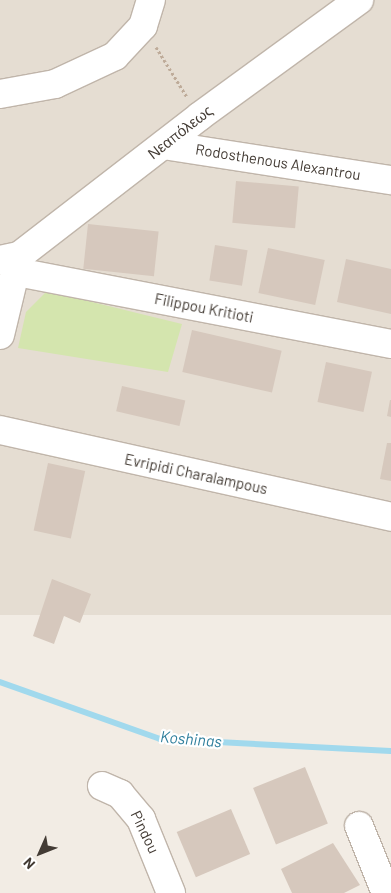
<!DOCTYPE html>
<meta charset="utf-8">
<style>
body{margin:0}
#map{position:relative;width:391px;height:893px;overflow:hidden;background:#f2ece4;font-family:Barlow,sans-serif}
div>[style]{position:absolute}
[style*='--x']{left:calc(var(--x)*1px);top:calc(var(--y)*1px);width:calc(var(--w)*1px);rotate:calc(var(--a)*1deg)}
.residential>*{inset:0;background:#e5ddd2;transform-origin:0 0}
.green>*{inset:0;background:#d4e5ae}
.stream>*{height:6px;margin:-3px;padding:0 3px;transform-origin:3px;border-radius:3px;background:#a1d9ed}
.building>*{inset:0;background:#d6c8bd;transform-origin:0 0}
.path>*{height:3px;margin-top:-1.5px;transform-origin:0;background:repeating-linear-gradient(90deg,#beab99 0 2.5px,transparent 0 5px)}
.roads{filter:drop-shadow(1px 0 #c0b5aa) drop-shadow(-1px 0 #c0b5aa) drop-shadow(0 1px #c0b5aa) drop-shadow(0 -1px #c0b5aa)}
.minor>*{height:28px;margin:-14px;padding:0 14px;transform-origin:14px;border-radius:14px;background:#fff}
span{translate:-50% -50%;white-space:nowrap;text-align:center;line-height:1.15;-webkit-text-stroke:4.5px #fff;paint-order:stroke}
.street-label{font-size:15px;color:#433b34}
.water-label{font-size:16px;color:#2e7e9c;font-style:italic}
.north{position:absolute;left:15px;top:828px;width:50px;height:50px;-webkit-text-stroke:4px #fff;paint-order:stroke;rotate:226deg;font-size:14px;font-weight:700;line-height:20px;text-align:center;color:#433b34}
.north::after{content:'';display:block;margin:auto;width:18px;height:22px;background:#433b34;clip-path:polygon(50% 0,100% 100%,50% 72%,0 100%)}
</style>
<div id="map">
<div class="residential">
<div style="left:0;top:0;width:391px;height:615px"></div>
</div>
<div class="green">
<div style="clip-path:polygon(47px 291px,182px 324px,168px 372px,18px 348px,26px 312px)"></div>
</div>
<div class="stream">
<div style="--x:0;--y:682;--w:170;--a:19.6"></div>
<div style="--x:160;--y:739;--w:231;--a:3"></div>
</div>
<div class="building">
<div style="left:236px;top:181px;width:63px;height:42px;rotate:5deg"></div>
<div style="left:88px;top:224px;width:71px;height:45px;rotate:6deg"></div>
<div style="left:215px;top:245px;width:33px;height:36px;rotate:9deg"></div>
<div style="left:268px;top:248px;width:58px;height:46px;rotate:12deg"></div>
<div style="clip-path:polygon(346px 259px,391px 269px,391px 314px,337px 302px)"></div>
<div style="left:192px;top:330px;width:92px;height:43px;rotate:13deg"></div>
<div style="left:326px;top:362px;width:47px;height:41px;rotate:12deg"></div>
<div style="left:122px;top:386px;width:65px;height:26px;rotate:13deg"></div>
<div style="clip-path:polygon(390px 400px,391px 400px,391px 417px,387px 416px)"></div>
<div style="clip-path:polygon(387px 443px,391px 443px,391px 481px,380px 479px)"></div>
<div style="left:48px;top:463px;width:38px;height:69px;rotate:12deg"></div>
<div style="clip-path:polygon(52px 579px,91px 594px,80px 623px,64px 616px,54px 644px,33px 636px)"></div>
<div style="left:305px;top:767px;width:61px;height:56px;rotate:68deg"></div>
<div style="left:231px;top:809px;width:49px;height:59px;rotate:67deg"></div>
<div style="clip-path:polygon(333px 843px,360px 885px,344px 893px,292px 893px,281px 869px)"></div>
</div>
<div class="path">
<div style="--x:156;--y:47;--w:59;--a:58.2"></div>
</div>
<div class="roads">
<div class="minor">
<div style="--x:0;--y:94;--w:56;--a:-10.3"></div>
<div style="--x:55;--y:84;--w:66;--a:-25"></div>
<div style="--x:115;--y:56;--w:41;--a:-47"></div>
<div style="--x:143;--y:26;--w:27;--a:-73"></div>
<div style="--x:164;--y:145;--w:230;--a:8.8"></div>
<div style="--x:0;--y:260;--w:19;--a:-12"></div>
<div style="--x:19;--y:256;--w:229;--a:-37.7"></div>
<div style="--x:200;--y:116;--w:197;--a:-36.1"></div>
<div style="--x:17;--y:272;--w:381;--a:10.9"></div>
<div style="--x:0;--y:335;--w:81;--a:-76.5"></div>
<div style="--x:0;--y:430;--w:401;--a:12.5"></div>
<div style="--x:102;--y:786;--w:20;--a:24"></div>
<div style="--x:120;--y:794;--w:33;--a:50"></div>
<div style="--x:141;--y:819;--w:80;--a:67.9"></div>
<div style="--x:359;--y:826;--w:72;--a:68.1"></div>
</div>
</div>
<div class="street-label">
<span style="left:180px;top:132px;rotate:-38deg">Νεαπόλεως</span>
<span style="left:278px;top:162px;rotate:9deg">Rodosthenous Alexantrou</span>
<span style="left:204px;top:308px;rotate:11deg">Filippou Kritioti</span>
<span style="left:196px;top:474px;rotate:12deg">Evripidi Charalampous</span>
<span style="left:145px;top:832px;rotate:64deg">Pindou</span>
</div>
<div class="water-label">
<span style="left:191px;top:739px;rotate:5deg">Koshinas</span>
</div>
<div class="north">N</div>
</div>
